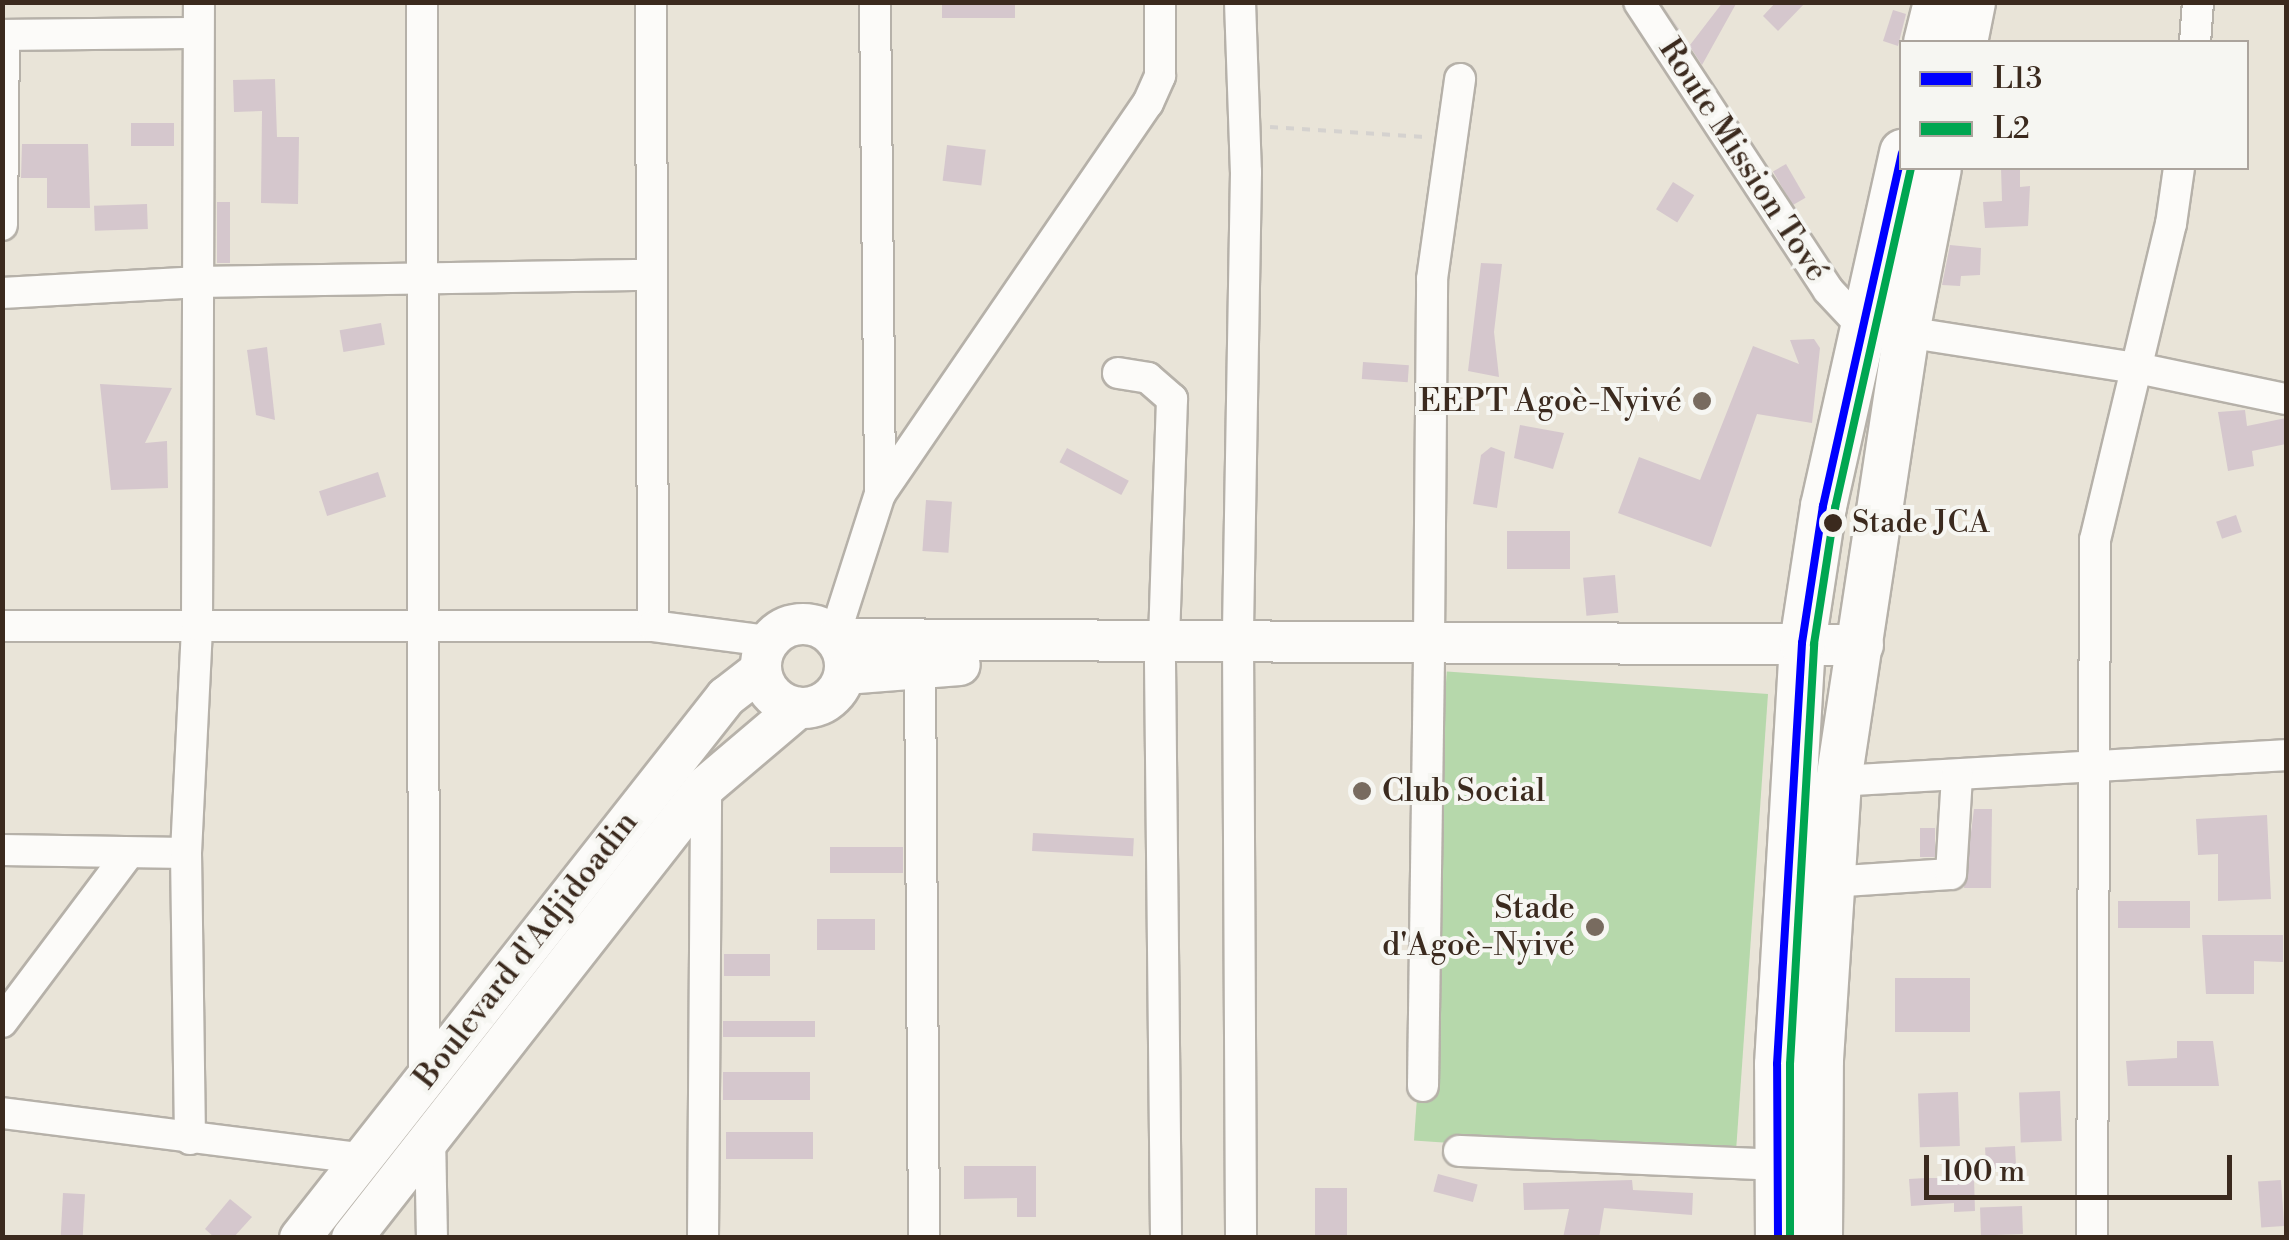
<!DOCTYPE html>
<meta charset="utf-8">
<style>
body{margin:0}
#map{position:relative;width:2289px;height:1240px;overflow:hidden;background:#e9e4d8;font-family:"Libre Bodoni",serif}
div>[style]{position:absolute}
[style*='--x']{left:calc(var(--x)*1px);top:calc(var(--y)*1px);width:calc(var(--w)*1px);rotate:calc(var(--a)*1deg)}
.green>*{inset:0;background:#b6d8ab;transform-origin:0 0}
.building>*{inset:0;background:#d5c7cd;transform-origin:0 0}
.path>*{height:4px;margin-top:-2px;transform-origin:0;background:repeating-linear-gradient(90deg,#d5d2cf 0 8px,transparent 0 16px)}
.roads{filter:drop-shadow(2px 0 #b6b1a9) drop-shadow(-2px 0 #b6b1a9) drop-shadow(0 2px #b6b1a9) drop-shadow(0 -2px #b6b1a9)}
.minor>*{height:30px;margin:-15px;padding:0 15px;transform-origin:15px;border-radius:15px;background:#fcfbf9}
.major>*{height:40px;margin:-20px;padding:0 20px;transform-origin:20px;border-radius:20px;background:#fcfbf9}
.major>.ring{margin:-20px;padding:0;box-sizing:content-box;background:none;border:40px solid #fcfbf9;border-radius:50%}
.highway>*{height:45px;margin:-22.5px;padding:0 22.5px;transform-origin:22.5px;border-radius:22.5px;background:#fcfbf9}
.bus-1>*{height:8px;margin:-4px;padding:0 4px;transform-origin:4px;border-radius:4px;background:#00f}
.bus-2>*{height:8px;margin:-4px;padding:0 4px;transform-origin:4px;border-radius:4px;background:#00a651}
.dots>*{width:28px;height:28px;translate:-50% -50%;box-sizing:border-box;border:5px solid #f6f6f2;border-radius:50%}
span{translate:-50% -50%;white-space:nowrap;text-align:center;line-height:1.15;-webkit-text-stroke:8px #f6f6f2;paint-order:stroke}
.bus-label{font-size:30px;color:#3b2a1e}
.left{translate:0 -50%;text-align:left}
.street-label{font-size:32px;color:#3b2a1e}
.poi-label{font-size:32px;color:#3b2a1e}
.right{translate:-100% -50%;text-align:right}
.frame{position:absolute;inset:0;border:5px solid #3b2a1e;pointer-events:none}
.legend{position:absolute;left:1899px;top:40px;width:350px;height:130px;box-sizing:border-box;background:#f6f6f2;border:2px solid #aba49d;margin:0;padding:12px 18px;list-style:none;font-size:30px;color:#3b2a1e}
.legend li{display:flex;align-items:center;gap:20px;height:50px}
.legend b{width:50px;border:2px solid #aba49d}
.scale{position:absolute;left:1924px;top:1155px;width:308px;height:45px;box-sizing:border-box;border:5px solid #3b2a1e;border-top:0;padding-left:12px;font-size:30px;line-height:35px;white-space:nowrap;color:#3b2a1e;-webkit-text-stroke:8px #f6f6f2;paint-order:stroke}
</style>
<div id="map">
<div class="green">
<div style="left:1768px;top:694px;width:470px;height:322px;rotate:94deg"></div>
</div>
<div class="building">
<div style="left:942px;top:2px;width:73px;height:16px"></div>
<div style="clip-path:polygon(1723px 2px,1737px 2px,1702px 65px,1664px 7px,1690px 45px)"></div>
<div style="clip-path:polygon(1776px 2px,1806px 2px,1778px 31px,1763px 16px)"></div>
<div style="clip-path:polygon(1893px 10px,1906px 14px,1898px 46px,1883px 41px)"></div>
<div style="clip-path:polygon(275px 79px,277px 137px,299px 137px,298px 204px,261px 203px,262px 111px,234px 112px,233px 80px)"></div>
<div style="left:131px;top:123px;width:43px;height:23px"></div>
<div style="clip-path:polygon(22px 144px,88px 144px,90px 208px,47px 208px,47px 178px,21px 178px)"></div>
<div style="left:947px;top:145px;width:39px;height:36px;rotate:7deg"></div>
<div style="left:1786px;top:164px;width:39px;height:15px;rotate:60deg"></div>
<div style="clip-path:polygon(2001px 168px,2020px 168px,2020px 187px,2030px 186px,2028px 226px,1985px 228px,1983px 202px,2002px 201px)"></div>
<div style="left:1673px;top:182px;width:25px;height:32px;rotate:32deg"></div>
<div style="left:217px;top:202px;width:13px;height:61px"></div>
<div style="left:147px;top:204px;width:25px;height:53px;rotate:88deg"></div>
<div style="clip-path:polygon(1950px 245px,1981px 248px,1980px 275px,1961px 276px,1960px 286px,1942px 285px)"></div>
<div style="clip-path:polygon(1481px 263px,1502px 264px,1494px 332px,1499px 377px,1468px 371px)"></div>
<div style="left:381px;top:323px;width:22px;height:42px;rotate:80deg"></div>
<div style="clip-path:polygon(1814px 339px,1820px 348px,1812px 423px,1757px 414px,1711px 547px,1618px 513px,1639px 457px,1700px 480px,1753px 346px,1799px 364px,1790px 340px)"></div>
<div style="clip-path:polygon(267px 347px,275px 420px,256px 415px,247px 350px)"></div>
<div style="left:1363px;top:362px;width:46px;height:17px;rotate:4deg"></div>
<div style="clip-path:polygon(100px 384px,172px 388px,145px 443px,167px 441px,168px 488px,111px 490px)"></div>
<div style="clip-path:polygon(2245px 410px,2247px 426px,2286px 418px,2286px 444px,2252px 451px,2254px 466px,2228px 471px,2218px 412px)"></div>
<div style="clip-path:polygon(1520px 425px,1564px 433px,1553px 469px,1514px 458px)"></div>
<div style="clip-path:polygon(1491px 447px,1505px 452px,1497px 508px,1473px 504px,1481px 455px)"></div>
<div style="left:1067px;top:448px;width:70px;height:16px;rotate:28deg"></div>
<div style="left:378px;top:472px;width:26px;height:62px;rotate:72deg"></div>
<div style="left:926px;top:500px;width:26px;height:51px;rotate:4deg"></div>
<div style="left:2236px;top:515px;width:18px;height:21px;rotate:71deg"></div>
<div style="left:1570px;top:531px;width:38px;height:63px;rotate:90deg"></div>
<div style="left:1615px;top:575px;width:38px;height:32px;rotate:85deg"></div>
<div style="clip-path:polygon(1974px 809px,1992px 809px,1991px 888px,1964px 888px)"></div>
<div style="clip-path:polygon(2267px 815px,2271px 899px,2218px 901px,2218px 854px,2198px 855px,2196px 819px)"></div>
<div style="left:1920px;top:828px;width:15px;height:29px"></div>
<div style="left:1033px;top:833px;width:101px;height:18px;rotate:3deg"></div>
<div style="left:903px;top:847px;width:26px;height:73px;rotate:90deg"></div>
<div style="left:2118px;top:901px;width:72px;height:27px"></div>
<div style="left:817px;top:919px;width:58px;height:31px"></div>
<div style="clip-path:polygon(2202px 935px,2283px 935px,2283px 962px,2254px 961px,2254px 994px,2206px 994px)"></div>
<div style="left:724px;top:954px;width:46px;height:22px"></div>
<div style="left:1895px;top:978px;width:75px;height:54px"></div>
<div style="left:815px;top:1021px;width:16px;height:92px;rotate:90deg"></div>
<div style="clip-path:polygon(2177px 1041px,2213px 1041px,2219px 1086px,2128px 1086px,2126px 1061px,2177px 1058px)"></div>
<div style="left:723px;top:1072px;width:87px;height:28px"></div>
<div style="left:2060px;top:1091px;width:50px;height:41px;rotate:88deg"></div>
<div style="left:1958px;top:1092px;width:54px;height:40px;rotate:88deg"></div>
<div style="left:813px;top:1132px;width:27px;height:87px;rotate:90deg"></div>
<div style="left:2015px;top:1146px;width:22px;height:30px;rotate:87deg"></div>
<div style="clip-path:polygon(964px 1166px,1036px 1166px,1036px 1217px,1017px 1217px,1017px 1198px,964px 1199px)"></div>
<div style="left:1438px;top:1174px;width:41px;height:18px;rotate:15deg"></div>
<div style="clip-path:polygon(1926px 1178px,1974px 1178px,1975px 1211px,1954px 1212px,1954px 1203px,1911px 1206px,1909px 1179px)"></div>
<div style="clip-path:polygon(1632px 1180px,1633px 1190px,1693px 1193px,1692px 1215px,1604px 1208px,1599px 1238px,1563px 1238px,1569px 1209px,1524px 1210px,1523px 1183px)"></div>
<div style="left:2281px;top:1180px;width:46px;height:23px;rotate:86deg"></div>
<div style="left:1315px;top:1188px;width:32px;height:50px"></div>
<div style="left:63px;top:1193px;width:22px;height:44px;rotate:3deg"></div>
<div style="clip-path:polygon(230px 1199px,252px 1217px,233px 1238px,215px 1238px,205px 1229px)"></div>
<div style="left:2022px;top:1206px;width:28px;height:42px;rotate:88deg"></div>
</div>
<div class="path">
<div style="--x:1270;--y:127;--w:155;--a:3.7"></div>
</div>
<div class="roads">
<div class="minor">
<div style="--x:422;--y:2;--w:1078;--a:89.89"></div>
<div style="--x:651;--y:2;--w:624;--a:89.82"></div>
<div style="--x:875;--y:2;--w:492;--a:89.4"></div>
<div style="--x:1240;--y:2;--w:170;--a:88"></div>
<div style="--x:1246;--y:172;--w:468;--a:91"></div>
<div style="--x:1238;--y:640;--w:598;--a:89.71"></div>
<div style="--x:1639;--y:2;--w:344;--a:56.7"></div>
<div style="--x:1828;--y:290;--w:48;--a:46.7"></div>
<div style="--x:1861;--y:325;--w:279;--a:8.9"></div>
<div style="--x:2137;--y:368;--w:152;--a:11.8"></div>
<div style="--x:2195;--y:42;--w:40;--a:-85.7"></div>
<div style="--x:2;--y:225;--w:190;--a:-89.4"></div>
<div style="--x:4;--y:35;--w:194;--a:-0.6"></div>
<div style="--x:2;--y:293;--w:194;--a:-3.2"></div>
<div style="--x:196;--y:282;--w:454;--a:-0.9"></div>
<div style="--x:1118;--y:373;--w:30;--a:9"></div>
<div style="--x:1148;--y:378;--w:32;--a:41"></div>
<div style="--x:1172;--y:399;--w:240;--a:91.9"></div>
<div style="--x:2;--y:626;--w:651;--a:0"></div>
<div style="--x:653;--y:626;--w:117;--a:7.4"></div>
<div style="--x:834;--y:637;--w:150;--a:-72.2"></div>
<div style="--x:880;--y:494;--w:474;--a:-55.6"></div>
<div style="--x:1148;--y:103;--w:30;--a:-66"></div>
<div style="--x:1160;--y:76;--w:74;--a:-90"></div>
<div style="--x:1429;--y:639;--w:360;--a:-89.5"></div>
<div style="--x:1432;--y:279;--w:202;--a:-82"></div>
<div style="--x:1160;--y:662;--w:576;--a:89.4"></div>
<div style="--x:920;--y:666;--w:572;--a:89.6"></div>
<div style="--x:1838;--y:781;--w:449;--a:-3.3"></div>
<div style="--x:2;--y:850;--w:184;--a:0.9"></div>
<div style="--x:1829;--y:882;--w:122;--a:-3.8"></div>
<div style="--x:1951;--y:874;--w:99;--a:-86.5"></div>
<div style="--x:2;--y:1022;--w:210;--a:-53.1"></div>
<div style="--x:1423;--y:1086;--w:426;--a:-89.2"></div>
<div style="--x:2;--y:1113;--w:361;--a:7.2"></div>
<div style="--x:430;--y:1135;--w:103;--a:88.9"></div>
<div style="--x:190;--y:1139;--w:286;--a:-90.8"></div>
<div style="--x:186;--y:853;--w:228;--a:-87.2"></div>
<div style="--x:197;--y:625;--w:623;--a:-89.82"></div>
<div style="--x:1459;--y:1151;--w:318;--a:2.5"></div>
<div style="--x:703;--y:1238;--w:452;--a:-89.6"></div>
<div style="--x:2092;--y:1238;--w:698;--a:-89.75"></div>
<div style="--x:2095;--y:540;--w:325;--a:-76.5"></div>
<div style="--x:2171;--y:224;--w:57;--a:-81.9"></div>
</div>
<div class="major">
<div class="ring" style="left:761px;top:624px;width:44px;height:44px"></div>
<div style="--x:836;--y:639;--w:1027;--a:0.33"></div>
<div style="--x:845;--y:674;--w:115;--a:-4.5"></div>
<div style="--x:300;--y:1238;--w:689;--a:-51.78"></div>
<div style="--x:726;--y:697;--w:44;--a:-37.6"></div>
<div style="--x:352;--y:1238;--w:574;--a:-51.93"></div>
<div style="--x:706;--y:786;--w:121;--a:-40.3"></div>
</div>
<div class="highway">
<div style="--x:1926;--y:42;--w:41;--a:-76"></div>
<div style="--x:1964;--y:42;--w:41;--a:-78.7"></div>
<div style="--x:1778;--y:1238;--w:174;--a:-90.3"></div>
<div style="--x:1777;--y:1064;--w:422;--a:-86.6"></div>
<div style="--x:1802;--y:643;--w:139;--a:-81.3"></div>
<div style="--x:1823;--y:506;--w:363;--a:-77.4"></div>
<div style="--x:1819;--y:1238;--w:179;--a:-89.7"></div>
<div style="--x:1820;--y:1059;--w:279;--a:-86.3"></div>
<div style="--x:1838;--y:781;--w:454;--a:-81.4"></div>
<div style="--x:1906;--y:332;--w:167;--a:-79"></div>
</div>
</div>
<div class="bus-1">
<div style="--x:1778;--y:1238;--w:174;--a:-90.3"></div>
<div style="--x:1777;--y:1064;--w:422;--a:-86.6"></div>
<div style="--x:1802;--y:643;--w:139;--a:-81.3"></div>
<div style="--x:1823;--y:506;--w:361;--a:-77.4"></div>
</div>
<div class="bus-2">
<div style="--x:1790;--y:1238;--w:174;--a:-90"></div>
<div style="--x:1790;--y:1064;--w:421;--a:-86.7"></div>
<div style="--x:1814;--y:644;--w:138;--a:-81.2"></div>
<div style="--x:1835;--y:508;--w:348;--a:-77.4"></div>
</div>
<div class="dots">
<div style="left:1702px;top:401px;background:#786b5f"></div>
<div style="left:1833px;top:523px;background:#3b2a1e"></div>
<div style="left:1362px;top:791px;background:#786b5f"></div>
<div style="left:1595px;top:927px;background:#786b5f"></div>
</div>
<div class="bus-label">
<span class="left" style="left:1852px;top:523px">Stade JCA</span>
</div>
<div class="street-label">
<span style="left:1743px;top:160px;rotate:57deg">Route Mission Tové</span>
<span style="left:526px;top:950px;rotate:-52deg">Boulevard d'Adjidoadin</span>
</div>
<div class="poi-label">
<span class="right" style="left:1682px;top:401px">EEPT Agoè-Nyivé</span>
<span class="left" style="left:1382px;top:791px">Club Social</span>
<span class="right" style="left:1575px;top:927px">Stade<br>d'Agoè-Nyivé</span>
</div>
<div class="frame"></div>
<ul class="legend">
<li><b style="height:12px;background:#00f"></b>L13</li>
<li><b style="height:12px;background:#00a651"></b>L2</li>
</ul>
<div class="scale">100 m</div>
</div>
